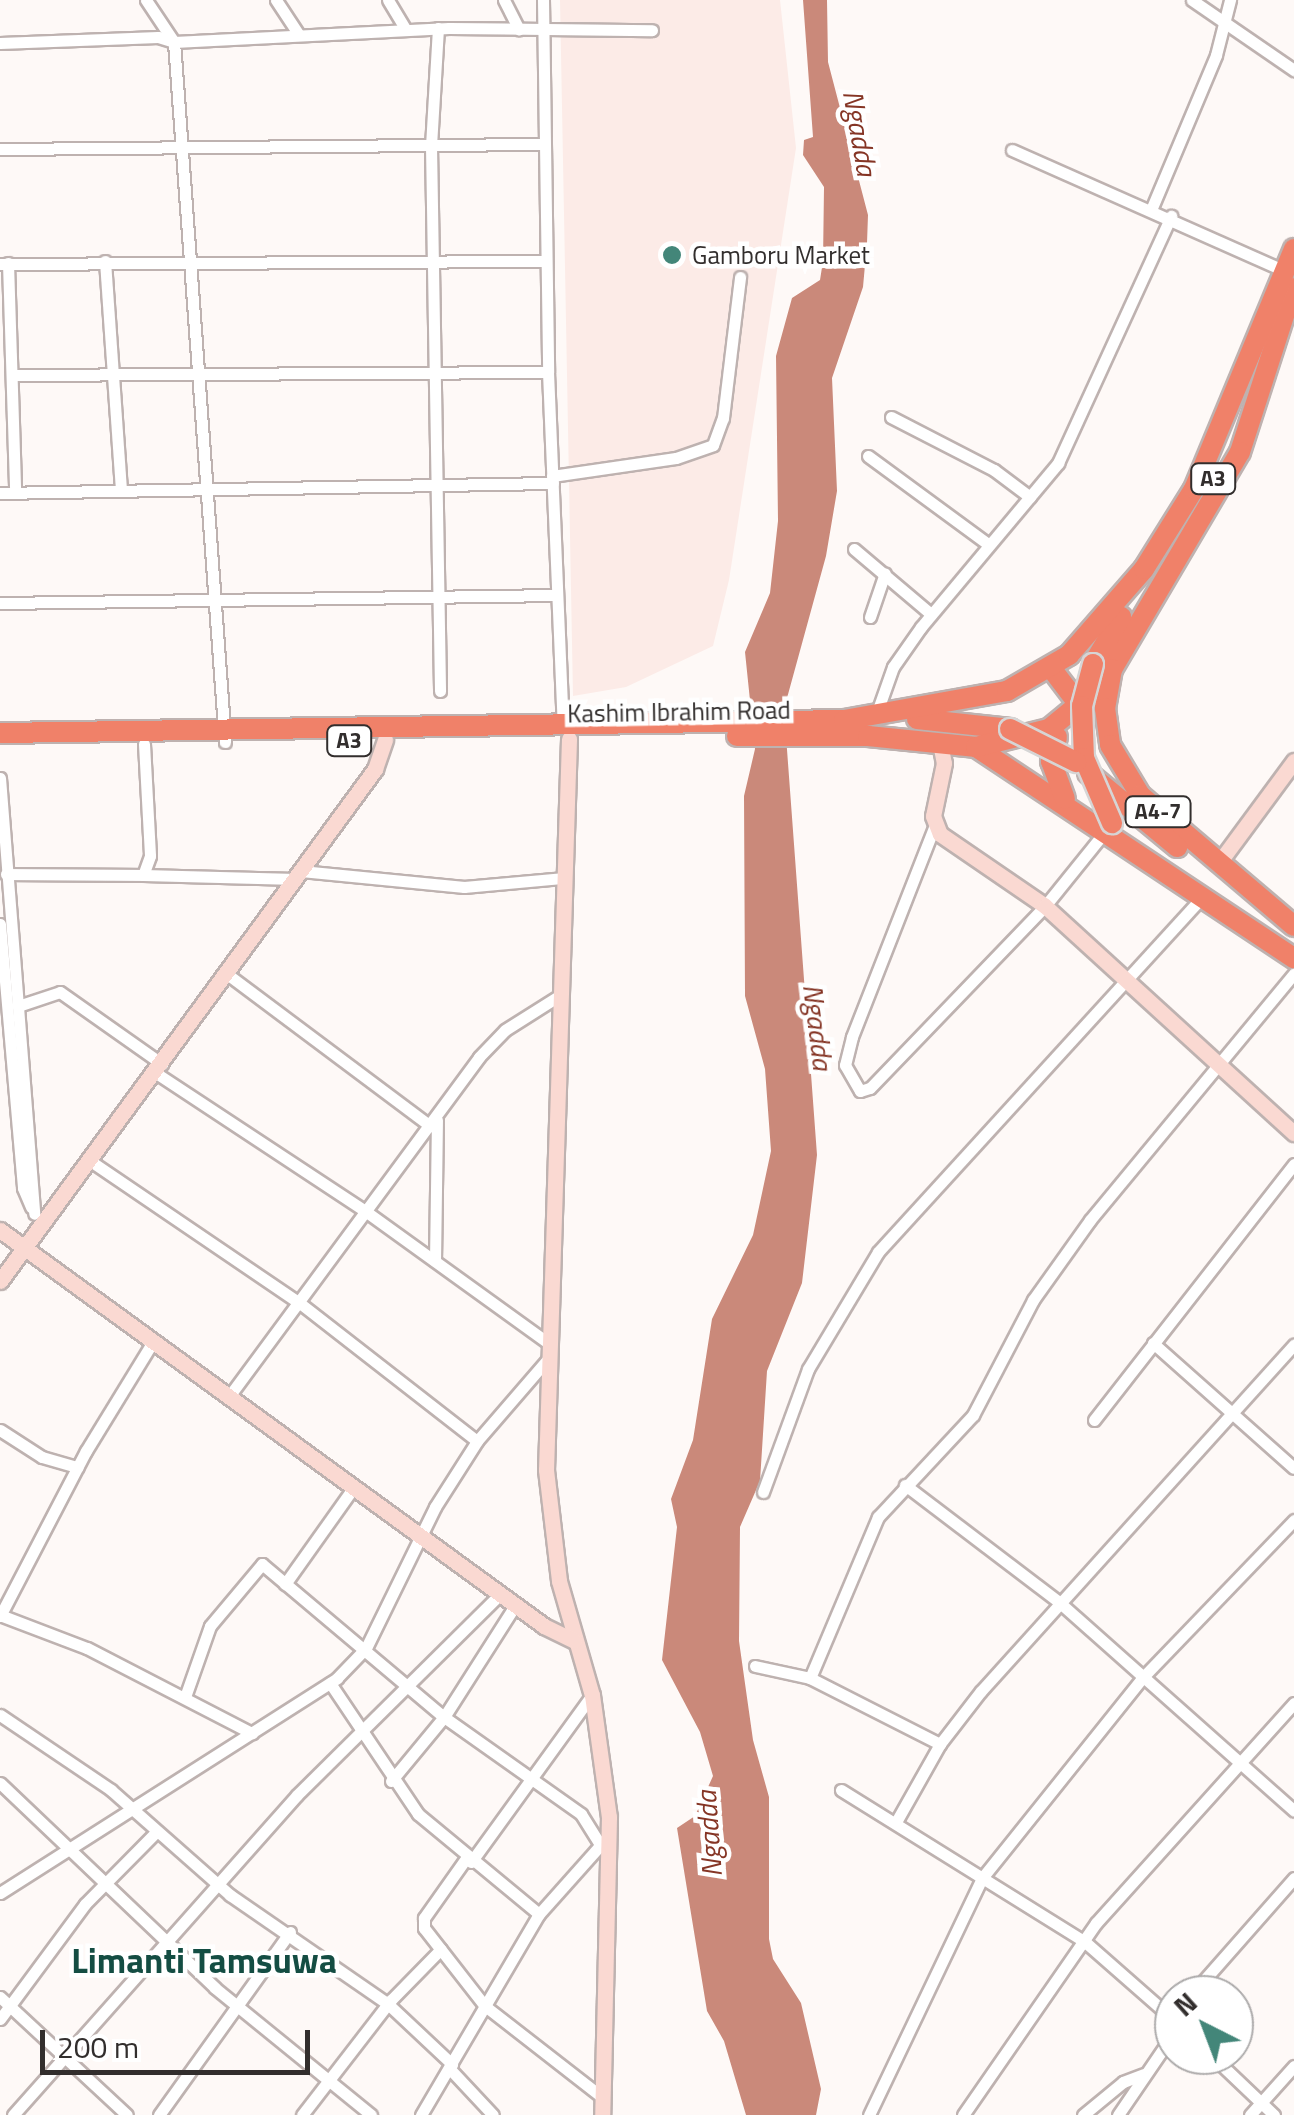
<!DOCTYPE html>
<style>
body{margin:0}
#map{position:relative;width:1294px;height:2115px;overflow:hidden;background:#fef9f7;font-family:"Titillium Web",sans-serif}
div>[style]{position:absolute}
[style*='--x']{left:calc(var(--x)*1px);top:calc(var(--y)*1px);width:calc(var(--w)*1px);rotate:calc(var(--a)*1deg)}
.built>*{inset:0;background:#fcebe7}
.water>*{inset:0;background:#ca897a}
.roads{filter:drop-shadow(2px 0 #beb2b0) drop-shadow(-2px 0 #beb2b0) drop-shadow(0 2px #beb2b0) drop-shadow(0 -2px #beb2b0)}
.street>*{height:11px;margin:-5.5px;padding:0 5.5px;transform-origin:5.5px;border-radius:5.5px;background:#fff}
.secondary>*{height:15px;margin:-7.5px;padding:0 7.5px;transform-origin:7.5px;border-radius:7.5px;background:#fad9d2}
.highway>*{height:20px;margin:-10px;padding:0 10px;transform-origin:10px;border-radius:10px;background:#f08169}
.bridges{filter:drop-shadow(2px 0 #d6d5d5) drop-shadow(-2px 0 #d6d5d5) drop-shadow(0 2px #d6d5d5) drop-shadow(0 -2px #d6d5d5)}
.highway-bridge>*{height:20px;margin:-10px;padding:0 10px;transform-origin:10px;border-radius:10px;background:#f08169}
.dots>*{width:28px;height:28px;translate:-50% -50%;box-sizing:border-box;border:5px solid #fff;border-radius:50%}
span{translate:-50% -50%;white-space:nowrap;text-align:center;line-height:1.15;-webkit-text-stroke:9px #fff;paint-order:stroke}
.shield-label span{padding:2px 8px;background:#fff;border:2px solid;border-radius:8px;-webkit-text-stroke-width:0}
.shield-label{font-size:22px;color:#322e2d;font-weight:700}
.poi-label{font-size:25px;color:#322e2d}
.left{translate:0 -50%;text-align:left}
.street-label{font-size:25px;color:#322e2d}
.water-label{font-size:28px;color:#853525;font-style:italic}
.district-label{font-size:35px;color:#144d43;font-weight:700}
.north{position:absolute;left:1154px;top:1975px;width:100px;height:100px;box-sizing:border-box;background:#fff;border:2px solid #adabab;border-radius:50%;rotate:318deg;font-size:28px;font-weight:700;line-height:40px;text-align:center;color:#322e2d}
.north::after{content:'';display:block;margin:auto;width:35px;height:45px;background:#438679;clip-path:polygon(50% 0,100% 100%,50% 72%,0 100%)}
.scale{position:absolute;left:40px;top:2030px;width:270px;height:45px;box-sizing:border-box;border:5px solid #322e2d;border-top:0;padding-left:12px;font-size:30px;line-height:35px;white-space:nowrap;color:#322e2d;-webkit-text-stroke:8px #fff;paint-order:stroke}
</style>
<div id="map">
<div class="built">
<div style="clip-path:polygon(560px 0,780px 0,796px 148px,729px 580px,713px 646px,626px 687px,573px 696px)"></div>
</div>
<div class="water">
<div style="clip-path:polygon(803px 0,827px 0,828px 62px,868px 215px,867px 243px,863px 287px,832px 378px,837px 491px,826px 556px,784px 709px,817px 1155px,802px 1283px,767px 1371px,760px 1481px,740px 1527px,739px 1641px,753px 1740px,769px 1797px,769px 1939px,773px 1959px,801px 2003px,821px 2089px,816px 2115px,746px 2115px,724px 2041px,707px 2011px,677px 1828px,695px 1816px,713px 1776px,700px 1732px,662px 1660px,677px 1527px,671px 1499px,693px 1440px,712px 1319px,753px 1235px,771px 1151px,765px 1069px,745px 996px,744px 796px,755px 749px,745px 652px,770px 593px,778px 521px,776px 356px,792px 298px,820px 280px,823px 261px,824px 187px,803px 155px,804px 140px,813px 137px)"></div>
</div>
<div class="roads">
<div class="street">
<div style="--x:146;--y:0;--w:50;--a:56.3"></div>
<div style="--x:174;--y:42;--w:275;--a:-2.9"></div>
<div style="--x:449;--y:28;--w:203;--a:0.6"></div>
<div style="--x:276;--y:0;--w:42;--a:56.7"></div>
<div style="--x:388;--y:0;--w:35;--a:59"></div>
<div style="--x:504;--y:0;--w:33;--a:63"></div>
<div style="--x:543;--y:0;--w:372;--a:89.2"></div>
<div style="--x:548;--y:372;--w:353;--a:87.6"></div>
<div style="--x:1192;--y:0;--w:124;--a:34.5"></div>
<div style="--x:438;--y:28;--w:118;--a:93.4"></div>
<div style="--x:431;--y:146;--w:545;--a:89.05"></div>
<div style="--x:0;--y:43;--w:158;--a:-2.2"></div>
<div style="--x:158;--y:37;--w:17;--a:17"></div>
<div style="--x:174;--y:42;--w:702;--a:85.83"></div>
<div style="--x:0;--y:149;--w:543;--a:-0.53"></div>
<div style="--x:1012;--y:150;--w:299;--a:23.9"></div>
<div style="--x:1151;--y:210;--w:168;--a:-67.2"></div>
<div style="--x:1216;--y:55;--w:57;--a:-75.7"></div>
<div style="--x:105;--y:261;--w:229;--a:86"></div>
<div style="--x:8;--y:263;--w:229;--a:88.2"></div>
<div style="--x:0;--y:264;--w:545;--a:-0.32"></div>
<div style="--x:12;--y:375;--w:536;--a:-0.32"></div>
<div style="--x:891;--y:417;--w:116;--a:27.2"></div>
<div style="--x:994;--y:470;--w:45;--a:36.9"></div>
<div style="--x:868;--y:456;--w:150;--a:36.3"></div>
<div style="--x:552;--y:476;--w:125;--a:-8.3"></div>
<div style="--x:676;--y:458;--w:39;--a:-19"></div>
<div style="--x:713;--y:445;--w:29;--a:-70"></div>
<div style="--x:723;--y:418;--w:142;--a:-83.1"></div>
<div style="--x:0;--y:493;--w:553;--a:-1.04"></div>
<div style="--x:854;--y:549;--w:101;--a:40.2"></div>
<div style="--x:0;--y:603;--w:556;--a:-0.82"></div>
<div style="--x:870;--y:617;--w:46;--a:-71.2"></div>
<div style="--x:876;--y:715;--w:51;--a:-70.5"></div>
<div style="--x:893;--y:667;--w:49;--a:-55"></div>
<div style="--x:921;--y:627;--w:214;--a:-50.1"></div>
<div style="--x:1058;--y:463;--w:272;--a:-65.4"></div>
<div style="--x:144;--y:744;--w:112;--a:86.9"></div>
<div style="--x:150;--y:856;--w:20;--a:110"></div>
<div style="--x:143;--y:875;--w:153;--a:1.5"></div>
<div style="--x:0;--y:778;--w:437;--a:85.5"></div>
<div style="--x:935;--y:825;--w:228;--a:111.4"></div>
<div style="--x:852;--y:1037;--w:29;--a:104"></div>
<div style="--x:845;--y:1065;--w:30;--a:60"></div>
<div style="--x:860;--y:1091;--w:10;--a:-17"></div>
<div style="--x:870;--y:1088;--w:252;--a:-46.1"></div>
<div style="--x:1045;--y:906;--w:94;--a:-51.1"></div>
<div style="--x:301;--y:871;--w:164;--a:5.6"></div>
<div style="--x:464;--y:887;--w:98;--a:-5.2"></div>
<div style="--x:6;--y:874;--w:137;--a:0.4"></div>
<div style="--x:0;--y:924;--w:265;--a:85"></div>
<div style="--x:23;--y:1188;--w:21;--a:67"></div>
<div style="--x:227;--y:974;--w:254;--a:36.8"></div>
<div style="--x:18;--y:1006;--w:44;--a:-18.4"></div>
<div style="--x:60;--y:992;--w:125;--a:35.2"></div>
<div style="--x:156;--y:1073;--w:254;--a:33.4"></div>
<div style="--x:368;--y:1213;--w:221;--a:35.8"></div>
<div style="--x:89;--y:1160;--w:256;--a:34.2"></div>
<div style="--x:301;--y:1304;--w:223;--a:37.9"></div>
<div style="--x:435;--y:1261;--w:141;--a:-89.2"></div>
<div style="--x:1153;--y:1343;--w:188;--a:41.6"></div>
<div style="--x:230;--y:1395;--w:420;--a:-53.6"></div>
<div style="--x:479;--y:1057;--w:37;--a:-46"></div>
<div style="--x:505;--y:1030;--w:62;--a:-32.4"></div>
<div style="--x:1094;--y:1420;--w:325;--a:-52"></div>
<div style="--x:0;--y:1430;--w:50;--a:32.7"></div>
<div style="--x:42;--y:1457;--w:37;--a:16"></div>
<div style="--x:905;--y:1485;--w:193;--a:37.2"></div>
<div style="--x:1059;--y:1602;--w:314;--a:41.6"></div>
<div style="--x:763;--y:1492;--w:131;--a:-69.9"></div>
<div style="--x:808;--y:1369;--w:136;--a:-59.1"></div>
<div style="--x:878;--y:1252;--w:476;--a:-47.6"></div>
<div style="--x:285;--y:1584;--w:119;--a:-54.6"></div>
<div style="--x:0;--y:1615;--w:93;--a:20.8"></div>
<div style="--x:87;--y:1648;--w:186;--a:27.3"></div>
<div style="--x:0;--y:1616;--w:186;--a:-62.5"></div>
<div style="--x:86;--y:1451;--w:130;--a:-58.5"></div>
<div style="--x:755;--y:1666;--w:56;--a:12.3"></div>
<div style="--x:810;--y:1678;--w:146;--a:26.9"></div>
<div style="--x:810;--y:1678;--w:175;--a:-67.1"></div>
<div style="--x:878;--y:1517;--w:139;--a:-47"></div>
<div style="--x:973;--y:1415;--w:130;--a:-62.4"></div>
<div style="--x:1033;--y:1300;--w:98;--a:-54.5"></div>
<div style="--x:1090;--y:1220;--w:320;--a:-50.4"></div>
<div style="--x:330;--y:1683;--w:158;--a:56.1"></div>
<div style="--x:418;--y:1814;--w:157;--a:39.6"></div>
<div style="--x:185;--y:1697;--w:75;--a:-70.6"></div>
<div style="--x:210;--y:1626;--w:81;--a:-50"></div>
<div style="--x:262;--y:1564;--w:238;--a:40.1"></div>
<div style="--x:444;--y:1717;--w:168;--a:35.3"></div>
<div style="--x:581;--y:1814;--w:36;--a:58"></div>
<div style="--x:0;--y:1715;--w:134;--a:34"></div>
<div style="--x:111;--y:1790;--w:159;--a:41.4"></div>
<div style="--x:230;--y:1895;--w:192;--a:34.6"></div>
<div style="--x:388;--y:2004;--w:88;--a:43.2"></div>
<div style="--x:391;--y:1781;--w:83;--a:-50.4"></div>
<div style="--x:444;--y:1717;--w:134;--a:-57.5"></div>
<div style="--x:0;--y:1783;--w:297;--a:43.6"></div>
<div style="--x:215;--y:1988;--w:201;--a:39.1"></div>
<div style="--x:841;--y:1790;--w:286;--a:31.9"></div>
<div style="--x:1084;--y:1941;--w:120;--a:41.3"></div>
<div style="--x:896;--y:1822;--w:90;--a:-60.6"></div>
<div style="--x:940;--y:1744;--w:67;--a:-52.3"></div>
<div style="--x:981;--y:1691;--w:467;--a:-47.9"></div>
<div style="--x:467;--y:1857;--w:75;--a:125.2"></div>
<div style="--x:424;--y:1918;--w:10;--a:90"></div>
<div style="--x:424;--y:1928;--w:99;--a:52"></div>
<div style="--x:485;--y:2006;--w:148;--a:37.9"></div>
<div style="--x:471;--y:1862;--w:206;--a:-54.1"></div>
<div style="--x:0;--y:1893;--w:400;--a:-32.5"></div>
<div style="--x:337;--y:1678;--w:42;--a:-46"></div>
<div style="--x:366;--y:1648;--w:157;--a:-63.9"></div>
<div style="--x:435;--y:1507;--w:78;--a:-57.5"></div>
<div style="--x:477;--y:1441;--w:107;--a:-49.2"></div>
<div style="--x:1191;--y:1995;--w:156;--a:-48.6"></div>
<div style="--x:0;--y:1997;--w:173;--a:42.9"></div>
<div style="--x:0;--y:2019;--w:143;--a:-53.5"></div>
<div style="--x:85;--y:1904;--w:100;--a:-45.4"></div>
<div style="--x:1211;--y:2055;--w:87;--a:43.6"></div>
<div style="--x:449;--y:2068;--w:64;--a:46.9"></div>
<div style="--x:13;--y:2115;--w:428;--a:-48.4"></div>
<div style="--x:297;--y:1795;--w:287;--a:-44.7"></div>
<div style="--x:159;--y:2115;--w:225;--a:-54.4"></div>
<div style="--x:302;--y:2115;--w:145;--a:-52.3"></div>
<div style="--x:391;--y:2000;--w:71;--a:-45.6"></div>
<div style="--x:421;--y:2115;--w:233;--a:-59.6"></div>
<div style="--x:539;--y:1914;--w:98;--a:-48.3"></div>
<div style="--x:869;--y:2115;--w:263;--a:-64.5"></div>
<div style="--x:982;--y:1878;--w:258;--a:-51.3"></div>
<div style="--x:1143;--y:1677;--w:218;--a:-46.1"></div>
<div style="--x:963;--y:2115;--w:234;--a:-55.3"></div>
<div style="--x:1096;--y:1923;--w:296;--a:-48"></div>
<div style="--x:1083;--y:2115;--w:52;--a:-39.5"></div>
<div style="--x:1123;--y:2082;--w:22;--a:-21"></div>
<div style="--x:1118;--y:2115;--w:99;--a:-55.7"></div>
<div style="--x:1250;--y:2115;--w:66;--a:-48.1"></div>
</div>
<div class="secondary">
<div style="--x:569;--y:739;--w:731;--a:91.8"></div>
<div style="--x:546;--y:1470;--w:112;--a:83.3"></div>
<div style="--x:559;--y:1581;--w:119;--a:73.9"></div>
<div style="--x:592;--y:1695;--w:123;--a:82.1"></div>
<div style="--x:609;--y:1817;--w:298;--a:91.3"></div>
<div style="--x:940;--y:743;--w:20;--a:79"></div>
<div style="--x:944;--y:763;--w:54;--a:101.7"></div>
<div style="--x:933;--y:816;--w:19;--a:69"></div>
<div style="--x:940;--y:834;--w:127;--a:34.4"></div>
<div style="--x:1045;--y:906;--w:337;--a:42.4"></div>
<div style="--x:1218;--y:864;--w:128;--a:-53.6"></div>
<div style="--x:0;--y:1230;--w:673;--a:36.05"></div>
<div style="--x:544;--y:1626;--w:34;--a:26"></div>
<div style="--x:0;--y:1281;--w:635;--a:-53.78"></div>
<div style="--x:375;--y:769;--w:31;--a:-71"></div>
</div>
<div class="highway">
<div style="--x:1293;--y:288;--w:172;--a:107.9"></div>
<div style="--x:1240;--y:452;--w:252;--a:120.5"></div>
<div style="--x:1112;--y:669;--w:40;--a:100"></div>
<div style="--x:1105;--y:708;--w:37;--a:82"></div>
<div style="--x:1110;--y:745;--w:58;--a:59"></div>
<div style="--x:1140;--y:795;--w:202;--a:40.4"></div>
<div style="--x:1093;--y:664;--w:55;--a:-59.2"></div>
<div style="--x:1051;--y:668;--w:48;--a:52.7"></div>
<div style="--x:917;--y:719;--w:94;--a:6.1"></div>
<div style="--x:0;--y:733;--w:844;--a:-0.88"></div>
<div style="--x:844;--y:720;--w:166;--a:-10.1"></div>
<div style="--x:1007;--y:691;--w:72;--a:-30.1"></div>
<div style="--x:1069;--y:655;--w:114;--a:-48.9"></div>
<div style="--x:1144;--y:569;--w:94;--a:-58"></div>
<div style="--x:1194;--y:489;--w:260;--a:-67.4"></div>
<div style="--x:737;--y:736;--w:131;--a:0"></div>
<div style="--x:868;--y:736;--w:109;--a:5.8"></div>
<div style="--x:976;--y:747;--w:382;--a:33.6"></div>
<div style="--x:1057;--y:737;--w:25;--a:104"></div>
<div style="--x:1051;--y:761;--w:40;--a:69.8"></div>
<div style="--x:976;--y:747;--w:75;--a:-13.9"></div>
<div style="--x:1049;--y:729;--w:52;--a:-39.5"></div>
<div style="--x:1088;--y:773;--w:116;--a:39.7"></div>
</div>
</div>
<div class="bridges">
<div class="highway-bridge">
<div style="--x:1093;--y:664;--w:43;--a:104.7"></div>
<div style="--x:1082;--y:706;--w:52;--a:87.8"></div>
<div style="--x:1084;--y:758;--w:71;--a:66.7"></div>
<div style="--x:1010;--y:729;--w:74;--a:26.6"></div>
</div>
</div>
<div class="dots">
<div style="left:672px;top:255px;background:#438679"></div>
</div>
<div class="shield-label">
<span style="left:1213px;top:479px">A3</span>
<span style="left:349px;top:741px">A3</span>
<span style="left:1158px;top:812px">A4-7</span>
</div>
<div class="poi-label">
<span class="left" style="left:692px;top:255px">Gamboru Market</span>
</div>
<div class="street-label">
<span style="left:679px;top:712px;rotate:-1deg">Kashim Ibrahim Road</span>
</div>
<div class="water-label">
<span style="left:860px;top:133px;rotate:80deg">Ngadda</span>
<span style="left:818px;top:1027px;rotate:83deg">Ngadda</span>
<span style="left:709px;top:1834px;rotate:-94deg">Ngadda</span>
</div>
<div class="district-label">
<span style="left:204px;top:1960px">Limanti Tamsuwa</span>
</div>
<div class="north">N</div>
<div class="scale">200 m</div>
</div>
